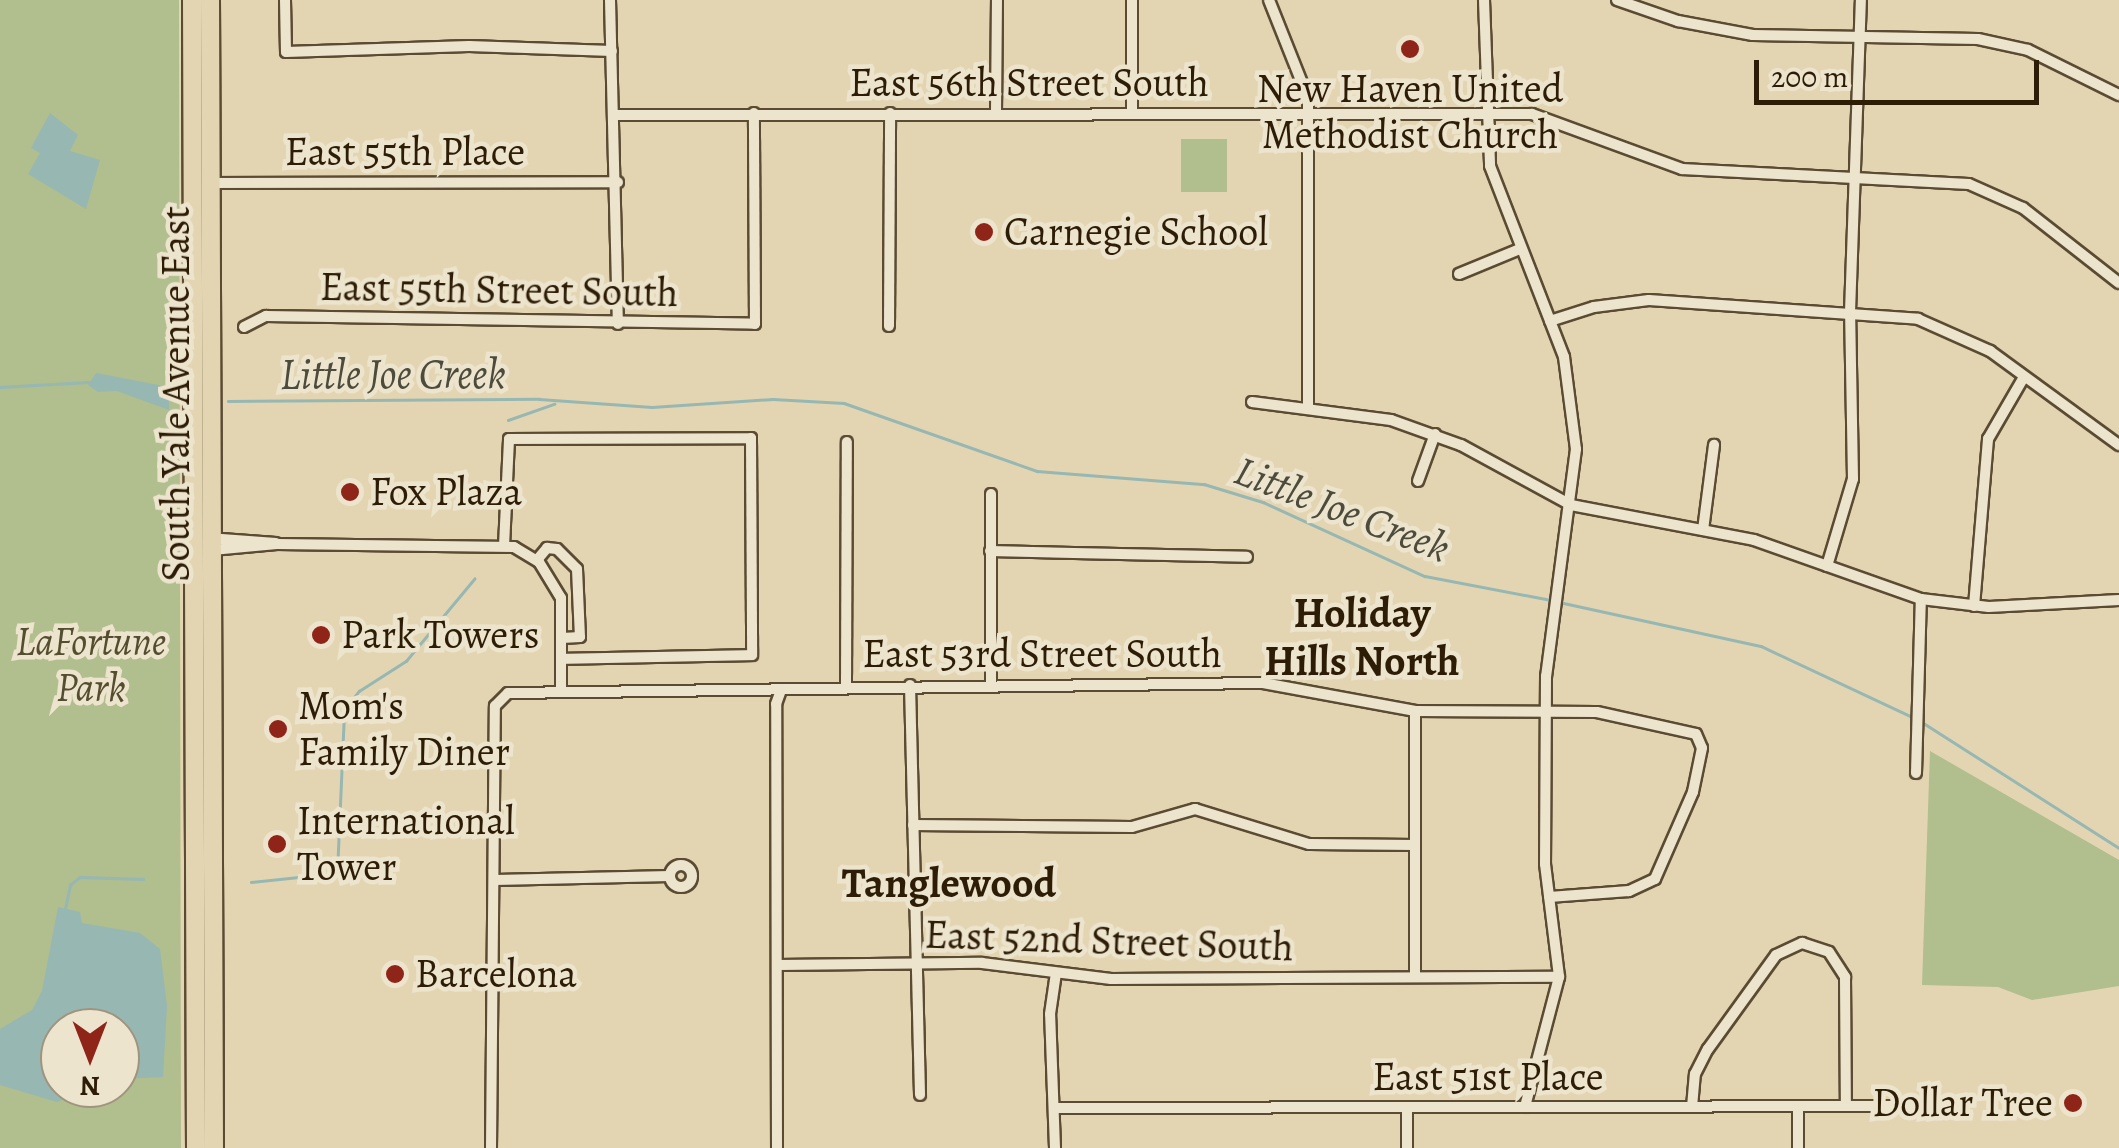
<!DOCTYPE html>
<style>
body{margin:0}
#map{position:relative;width:2119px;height:1148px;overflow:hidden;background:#e3d5b2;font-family:Alegreya,serif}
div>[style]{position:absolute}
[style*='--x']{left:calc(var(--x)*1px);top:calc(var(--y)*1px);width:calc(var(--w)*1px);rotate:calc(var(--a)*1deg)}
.green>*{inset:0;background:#b1be8e;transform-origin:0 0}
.water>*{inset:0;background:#97b7b3}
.stream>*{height:2.5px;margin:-1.25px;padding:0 1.25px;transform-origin:1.25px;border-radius:1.25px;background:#97b7b3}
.roads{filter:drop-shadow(2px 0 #5a4b32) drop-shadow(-2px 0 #5a4b32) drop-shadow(0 2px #5a4b32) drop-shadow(0 -2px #5a4b32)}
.minor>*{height:10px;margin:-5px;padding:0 5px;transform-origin:5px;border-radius:5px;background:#ede4cd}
.minor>.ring{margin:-5px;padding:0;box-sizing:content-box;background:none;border:10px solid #ede4cd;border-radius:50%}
.primary>*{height:18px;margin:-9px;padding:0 9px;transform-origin:9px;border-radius:9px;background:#e3d5b2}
.dots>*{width:28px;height:28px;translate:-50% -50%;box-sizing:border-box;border:5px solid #ede4cd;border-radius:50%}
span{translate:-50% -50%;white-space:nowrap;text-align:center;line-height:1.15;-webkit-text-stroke:9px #ede4cd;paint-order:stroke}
.street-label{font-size:40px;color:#2d1d07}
.poi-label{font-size:40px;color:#2d1d07}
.left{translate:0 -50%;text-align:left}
.right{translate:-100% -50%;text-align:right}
.park-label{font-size:40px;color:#554d30;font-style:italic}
.water-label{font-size:42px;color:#4d4b3b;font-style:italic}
.neighbourhood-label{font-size:42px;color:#2d1d07;font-weight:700}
.north{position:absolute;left:40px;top:1008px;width:100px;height:100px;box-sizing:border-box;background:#ede4cd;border:2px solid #a0947e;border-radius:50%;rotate:180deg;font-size:28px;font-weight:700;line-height:40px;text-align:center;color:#2d1d07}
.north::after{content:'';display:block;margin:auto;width:35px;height:45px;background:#8f2418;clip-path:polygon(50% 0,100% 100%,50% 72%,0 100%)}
.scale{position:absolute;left:1754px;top:60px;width:285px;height:45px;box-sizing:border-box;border:5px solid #2d1d07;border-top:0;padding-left:12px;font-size:30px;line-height:35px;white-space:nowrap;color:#2d1d07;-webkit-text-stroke:8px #ede4cd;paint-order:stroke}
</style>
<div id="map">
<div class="green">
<div style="clip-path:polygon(evenodd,0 0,179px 0,181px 1148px,0 1148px,0 0,60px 1028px,120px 1028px,120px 1088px,60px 1088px,60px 1028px)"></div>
<div style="left:1181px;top:139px;width:46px;height:53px"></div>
<div style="clip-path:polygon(1930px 751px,2119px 860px,2119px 986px,2032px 1000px,1998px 987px,1922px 985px)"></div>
</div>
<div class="water">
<div style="clip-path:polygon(50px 113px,78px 135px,70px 151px,100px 160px,86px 209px,28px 174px,40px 153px,31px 148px)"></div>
<div style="clip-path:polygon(96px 373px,169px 387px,169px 410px,117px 391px,98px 392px,88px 385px)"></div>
<div style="clip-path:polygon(58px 907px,80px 912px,82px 923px,140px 933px,160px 949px,167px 1006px,163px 1077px,120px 1079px,120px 1028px,60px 1028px,60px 1088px,94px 1088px,57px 1102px,0 1085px,0 1029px,32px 1010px,42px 991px)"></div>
</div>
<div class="stream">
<div style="--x:0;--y:387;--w:88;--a:-3.3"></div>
<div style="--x:228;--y:401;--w:311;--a:-0.4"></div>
<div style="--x:539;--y:399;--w:113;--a:4"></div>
<div style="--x:652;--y:407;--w:121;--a:-3.8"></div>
<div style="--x:773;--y:399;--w:71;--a:3.2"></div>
<div style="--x:844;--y:403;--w:205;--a:19.4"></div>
<div style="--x:1037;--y:471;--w:168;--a:4.5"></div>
<div style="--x:1204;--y:484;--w:62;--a:17"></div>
<div style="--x:1263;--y:502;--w:178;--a:24.6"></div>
<div style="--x:1425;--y:576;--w:128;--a:10.8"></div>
<div style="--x:508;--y:420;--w:49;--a:-19.2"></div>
<div style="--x:1559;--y:602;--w:207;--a:12.3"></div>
<div style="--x:1761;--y:646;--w:170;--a:25.1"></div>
<div style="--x:1922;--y:722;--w:234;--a:32.6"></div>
<div style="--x:251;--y:882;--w:86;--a:-6"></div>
<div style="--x:337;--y:873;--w:163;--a:-87.5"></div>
<div style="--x:344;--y:710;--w:24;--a:-52"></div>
<div style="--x:359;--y:691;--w:56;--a:-32.6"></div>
<div style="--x:406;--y:661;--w:107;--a:-50.3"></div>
<div style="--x:65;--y:909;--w:25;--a:-78"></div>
<div style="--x:70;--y:885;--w:13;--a:-39"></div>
<div style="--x:80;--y:877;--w:63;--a:1.8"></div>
</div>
<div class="roads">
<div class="minor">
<div style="--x:285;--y:0;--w:52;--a:88.9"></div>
<div style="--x:286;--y:52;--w:183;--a:-1.9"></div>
<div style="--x:469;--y:46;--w:143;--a:2"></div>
<div style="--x:610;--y:0;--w:324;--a:88.6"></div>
<div style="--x:1132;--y:0;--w:113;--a:90"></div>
<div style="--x:1269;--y:0;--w:105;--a:68.3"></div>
<div style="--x:1308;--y:98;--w:308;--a:90"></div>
<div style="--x:1484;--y:0;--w:166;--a:87.9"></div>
<div style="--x:1490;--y:166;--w:205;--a:68.8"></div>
<div style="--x:1564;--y:357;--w:93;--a:82.6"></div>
<div style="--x:1576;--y:449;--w:229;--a:97.5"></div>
<div style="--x:1546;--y:676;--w:188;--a:90.3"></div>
<div style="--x:1545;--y:864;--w:114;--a:82.9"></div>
<div style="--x:1559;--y:977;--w:134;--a:104.7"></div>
<div style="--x:1617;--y:0;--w:65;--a:19"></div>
<div style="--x:1678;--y:21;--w:76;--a:10.6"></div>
<div style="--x:1753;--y:35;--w:225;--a:1"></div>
<div style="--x:1978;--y:39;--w:51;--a:12.4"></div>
<div style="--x:2028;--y:50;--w:102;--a:26.3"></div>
<div style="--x:996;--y:112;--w:112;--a:-89.5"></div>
<div style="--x:616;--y:115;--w:916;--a:-0.06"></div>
<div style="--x:1532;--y:114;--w:160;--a:20.1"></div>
<div style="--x:1682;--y:169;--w:287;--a:3"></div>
<div style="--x:1969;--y:184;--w:59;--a:24"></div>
<div style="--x:2023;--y:208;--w:122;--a:38"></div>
<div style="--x:209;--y:183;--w:409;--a:-0.1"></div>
<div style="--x:1459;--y:274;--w:66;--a:-22.3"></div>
<div style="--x:1550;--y:321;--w:46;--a:-17.7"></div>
<div style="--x:1594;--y:307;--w:55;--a:-7.3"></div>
<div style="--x:1649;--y:300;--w:270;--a:4"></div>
<div style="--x:1918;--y:319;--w:79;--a:24"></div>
<div style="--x:1990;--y:351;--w:160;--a:36.1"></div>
<div style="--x:889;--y:326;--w:213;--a:-89.7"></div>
<div style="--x:244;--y:327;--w:25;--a:-27"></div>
<div style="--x:266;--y:316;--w:489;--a:0.9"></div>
<div style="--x:755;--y:324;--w:211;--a:-90.3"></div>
<div style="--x:1252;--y:402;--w:140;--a:7.4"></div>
<div style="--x:1391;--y:420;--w:74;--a:19.7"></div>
<div style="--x:1461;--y:445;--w:125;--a:28.6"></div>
<div style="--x:1571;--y:505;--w:186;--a:10.8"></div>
<div style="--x:1754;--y:540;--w:177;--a:19.5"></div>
<div style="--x:1921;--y:599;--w:68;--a:6.7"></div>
<div style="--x:1989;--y:607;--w:130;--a:-3.1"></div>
<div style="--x:1418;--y:481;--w:50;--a:-70.1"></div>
<div style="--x:991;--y:494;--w:191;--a:90"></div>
<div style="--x:1703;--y:530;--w:86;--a:-82.6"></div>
<div style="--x:208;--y:538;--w:68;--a:4.2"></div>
<div style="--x:504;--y:546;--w:107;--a:-87.3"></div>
<div style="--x:509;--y:439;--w:242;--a:-0.2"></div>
<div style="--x:751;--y:438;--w:217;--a:89.7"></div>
<div style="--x:752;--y:655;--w:191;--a:178.8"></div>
<div style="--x:212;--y:550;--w:65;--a:-5.3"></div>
<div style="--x:277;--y:544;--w:237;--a:0.7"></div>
<div style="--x:514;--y:547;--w:29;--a:31"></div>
<div style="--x:539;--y:562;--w:42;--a:58.6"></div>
<div style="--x:561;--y:598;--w:94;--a:90"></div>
<div style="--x:990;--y:551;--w:257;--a:1.3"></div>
<div style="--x:537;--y:560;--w:16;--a:-50"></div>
<div style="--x:547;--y:548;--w:10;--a:6"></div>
<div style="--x:557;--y:549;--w:28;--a:45"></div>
<div style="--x:577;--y:569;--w:68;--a:87.5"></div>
<div style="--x:580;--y:637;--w:18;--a:177"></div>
<div style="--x:1827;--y:566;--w:91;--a:-73.4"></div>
<div style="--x:1853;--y:479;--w:167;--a:-91"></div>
<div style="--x:1850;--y:312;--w:312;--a:-88"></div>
<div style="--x:1974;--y:606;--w:168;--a:-85.2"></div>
<div style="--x:1988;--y:439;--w:72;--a:-59.9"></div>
<div style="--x:846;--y:685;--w:243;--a:-89.8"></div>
<div style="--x:910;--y:685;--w:410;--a:88.6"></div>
<div style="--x:1415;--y:711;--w:265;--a:90"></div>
<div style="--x:1916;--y:773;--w:174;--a:-88.4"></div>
<div style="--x:913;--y:825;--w:219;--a:0.5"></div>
<div style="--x:1132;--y:827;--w:66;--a:-15.9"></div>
<div style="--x:1195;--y:809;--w:119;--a:17.1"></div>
<div style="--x:1309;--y:844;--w:106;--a:0.5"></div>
<div class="ring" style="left:670px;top:865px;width:12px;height:12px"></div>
<div style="--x:495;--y:880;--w:175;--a:-1.3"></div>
<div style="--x:778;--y:965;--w:204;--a:-0.6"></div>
<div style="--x:982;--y:963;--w:130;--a:7.1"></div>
<div style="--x:1111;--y:979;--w:448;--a:-0.3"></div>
<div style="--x:1798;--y:1106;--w:42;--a:90"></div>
<div style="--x:1407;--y:1107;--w:41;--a:90"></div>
<div style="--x:1692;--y:1107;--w:33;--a:-85"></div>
<div style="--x:1695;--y:1074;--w:28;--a:-63"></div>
<div style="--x:1708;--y:1049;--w:116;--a:-54.1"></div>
<div style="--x:1776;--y:955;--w:29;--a:-25"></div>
<div style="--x:1802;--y:943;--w:28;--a:18"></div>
<div style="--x:1829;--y:952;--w:30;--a:57"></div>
<div style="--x:1845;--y:977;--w:129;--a:89.6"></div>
<div style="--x:1055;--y:1108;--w:865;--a:-0.13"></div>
<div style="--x:491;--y:1148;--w:442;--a:-89.5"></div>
<div style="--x:495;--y:706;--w:18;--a:-45"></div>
<div style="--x:508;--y:693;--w:755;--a:-0.76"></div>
<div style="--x:1263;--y:683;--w:155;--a:10.4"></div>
<div style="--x:1415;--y:711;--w:182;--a:0.3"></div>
<div style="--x:1597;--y:712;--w:101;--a:12.5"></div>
<div style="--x:1696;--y:734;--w:15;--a:67"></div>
<div style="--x:1702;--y:748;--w:45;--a:101.6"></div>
<div style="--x:1693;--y:792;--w:95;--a:113.6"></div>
<div style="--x:1655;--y:879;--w:29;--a:155"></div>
<div style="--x:1629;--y:891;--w:80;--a:175.7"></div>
<div style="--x:777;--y:1148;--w:444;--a:-90.1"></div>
<div style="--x:776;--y:704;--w:15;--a:-70"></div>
<div style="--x:1055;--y:1148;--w:134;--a:-92.1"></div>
<div style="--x:1050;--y:1014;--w:41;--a:-81.7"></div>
</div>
<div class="primary">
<div style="--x:192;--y:0;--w:1148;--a:89.8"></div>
<div style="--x:210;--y:0;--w:1148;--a:89.8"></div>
</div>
</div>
<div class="dots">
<div style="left:1410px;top:49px;background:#8f2418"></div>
<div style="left:984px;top:232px;background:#8f2418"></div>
<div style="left:350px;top:492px;background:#8f2418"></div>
<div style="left:321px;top:635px;background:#8f2418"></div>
<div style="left:278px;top:729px;background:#8f2418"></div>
<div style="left:277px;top:844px;background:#8f2418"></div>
<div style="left:395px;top:974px;background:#8f2418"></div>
<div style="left:2073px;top:1103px;background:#8f2418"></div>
</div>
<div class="street-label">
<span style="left:1029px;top:83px">East 56th Street South</span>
<span style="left:405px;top:152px">East 55th Place</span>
<span style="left:499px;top:290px;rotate:1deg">East 55th Street South</span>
<span style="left:176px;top:394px;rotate:-90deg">South Yale Avenue East</span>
<span style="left:1042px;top:654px">East 53rd Street South</span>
<span style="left:1109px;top:941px;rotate:2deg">East 52nd Street South</span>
<span style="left:1488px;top:1077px">East 51st Place</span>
</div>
<div class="poi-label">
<span style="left:1410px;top:112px">New Haven United<br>Methodist Church</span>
<span class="left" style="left:1004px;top:232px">Carnegie School</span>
<span class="left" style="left:370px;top:492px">Fox Plaza</span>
<span class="left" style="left:341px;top:635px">Park Towers</span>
<span class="left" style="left:298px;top:729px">Mom's<br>Family Diner</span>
<span class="left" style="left:297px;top:844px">International<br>Tower</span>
<span class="left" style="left:415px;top:974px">Barcelona</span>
<span class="right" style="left:2053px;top:1103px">Dollar Tree</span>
</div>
<div class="park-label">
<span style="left:91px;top:665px">LaFortune<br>Park</span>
</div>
<div class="water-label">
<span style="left:393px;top:374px">Little Joe Creek</span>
<span style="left:1342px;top:509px;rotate:21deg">Little Joe Creek</span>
</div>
<div class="neighbourhood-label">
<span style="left:1362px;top:637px">Holiday<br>Hills North</span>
<span style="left:949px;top:883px">Tanglewood</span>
</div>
<div class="north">N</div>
<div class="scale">200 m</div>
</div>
